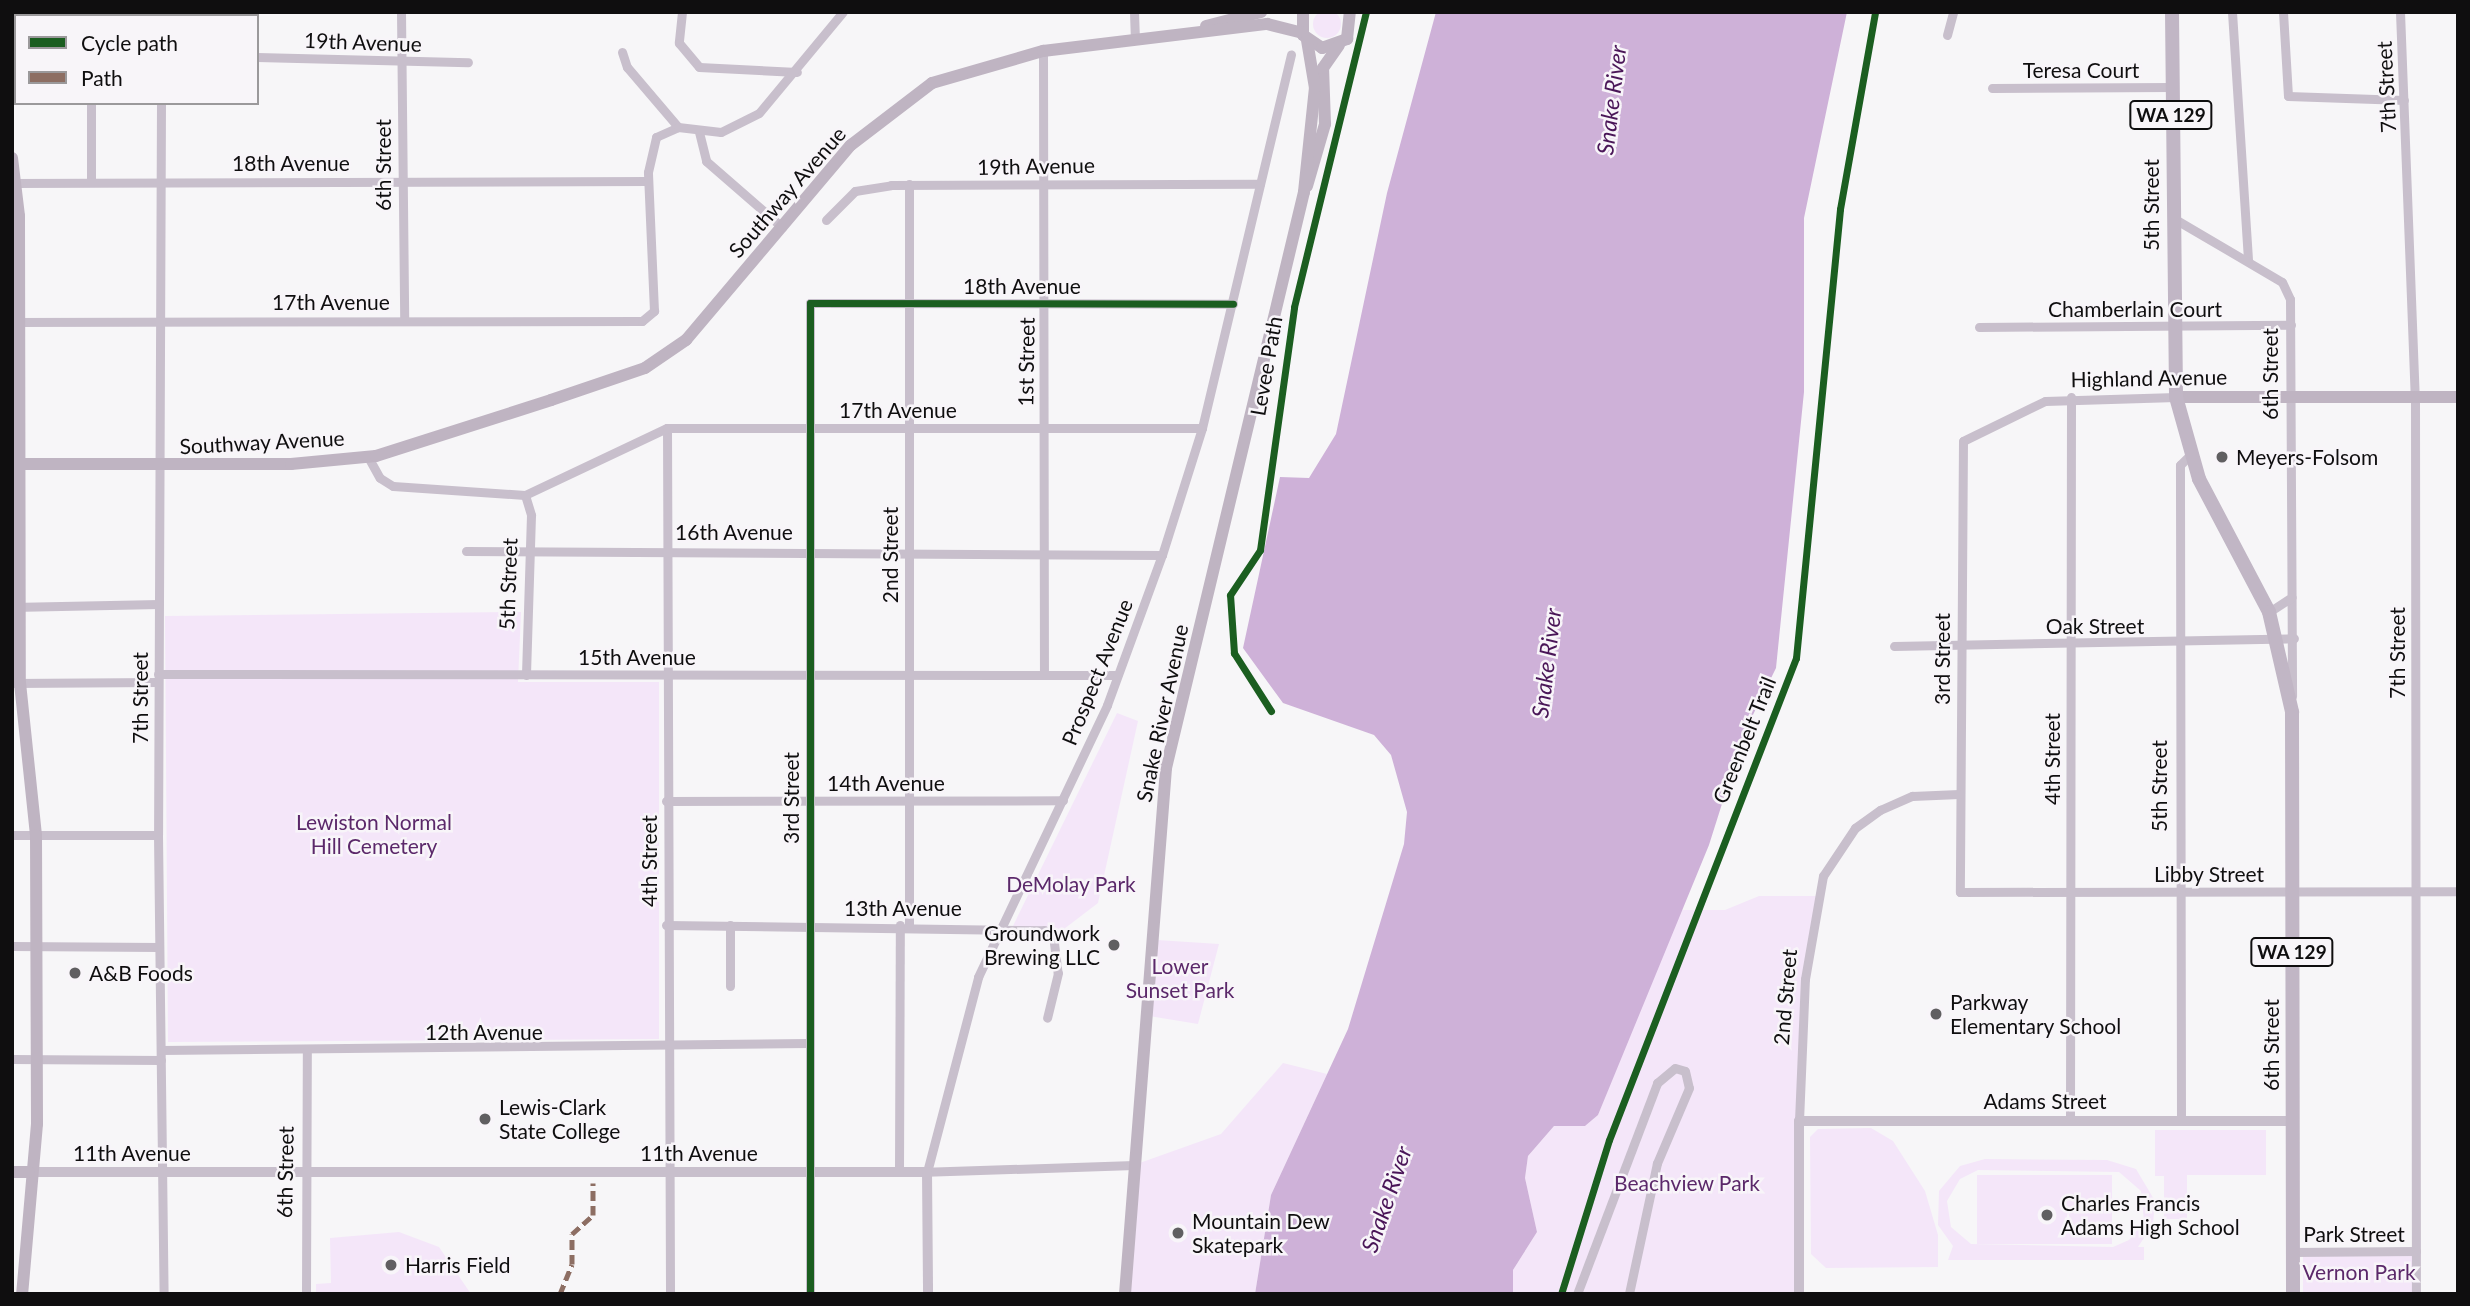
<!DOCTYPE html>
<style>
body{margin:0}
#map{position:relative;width:2470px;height:1306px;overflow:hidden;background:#f7f6f8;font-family:Lato,sans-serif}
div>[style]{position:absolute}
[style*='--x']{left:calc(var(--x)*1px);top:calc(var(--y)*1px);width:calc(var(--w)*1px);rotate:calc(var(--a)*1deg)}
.green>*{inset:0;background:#f4e6f9;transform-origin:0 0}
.round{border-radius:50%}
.water>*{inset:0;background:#ceb1d8}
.minor>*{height:9px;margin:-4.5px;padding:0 4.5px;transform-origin:4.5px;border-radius:4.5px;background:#c8bfcc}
.tertiary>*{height:10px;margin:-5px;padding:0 5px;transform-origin:5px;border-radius:5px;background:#c8bfcc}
.secondary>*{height:12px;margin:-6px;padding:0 6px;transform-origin:6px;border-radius:6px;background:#bfb4c2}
.primary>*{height:14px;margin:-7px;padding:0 7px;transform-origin:7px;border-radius:7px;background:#c1b6c5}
.quiet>*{height:5px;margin-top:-2.5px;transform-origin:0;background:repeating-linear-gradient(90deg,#8d6e63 0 10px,transparent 0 15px)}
.cycleway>*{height:7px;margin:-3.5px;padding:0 3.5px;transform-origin:3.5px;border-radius:3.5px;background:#1b5e20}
.dots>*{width:19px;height:19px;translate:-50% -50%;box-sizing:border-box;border:4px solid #f8f5f9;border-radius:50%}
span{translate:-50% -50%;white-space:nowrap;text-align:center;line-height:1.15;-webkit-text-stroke:5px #f8f5f9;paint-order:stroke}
.shield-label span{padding:2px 5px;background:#f8f5f9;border:2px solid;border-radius:5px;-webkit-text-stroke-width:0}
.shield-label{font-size:19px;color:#0f0e0f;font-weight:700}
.street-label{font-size:21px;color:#0f0e0f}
.poi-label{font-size:21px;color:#0f0e0f}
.left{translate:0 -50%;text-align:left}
.right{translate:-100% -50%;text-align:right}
.park-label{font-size:21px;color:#5b286a}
.water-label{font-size:23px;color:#4a1658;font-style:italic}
.frame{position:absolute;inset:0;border:14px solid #0f0e0f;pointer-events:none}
.legend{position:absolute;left:14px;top:14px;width:245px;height:91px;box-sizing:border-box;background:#f8f5f9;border:2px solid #9b999b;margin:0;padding:9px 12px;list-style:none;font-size:21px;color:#0f0e0f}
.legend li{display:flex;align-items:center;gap:14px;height:35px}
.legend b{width:35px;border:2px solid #9b999b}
</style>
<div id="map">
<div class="green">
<div class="round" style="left:1313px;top:10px;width:28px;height:28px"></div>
<div style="clip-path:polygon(521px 612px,518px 682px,659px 682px,659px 1039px,168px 1042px,165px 616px)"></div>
<div style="clip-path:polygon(1117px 713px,1138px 721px,1098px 903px,1064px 929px,1013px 926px)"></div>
<div style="clip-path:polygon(1759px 896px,1816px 896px,1805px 979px,1799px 1294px,1513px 1294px,1513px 1270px,1537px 1232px,1525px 1178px,1528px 1156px,1554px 1126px,1585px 1126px,1598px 1115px,1679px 910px,1725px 910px)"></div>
<div style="clip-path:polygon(1157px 940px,1219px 944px,1198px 1024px,1143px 1015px)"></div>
<div style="clip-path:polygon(1283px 1063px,1327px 1074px,1271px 1195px,1255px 1294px,1125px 1294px,1134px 1165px,1221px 1134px)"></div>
<div style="clip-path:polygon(1871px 1128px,1893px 1141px,1925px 1191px,1938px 1235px,1938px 1267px,1826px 1268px,1811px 1254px,1810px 1137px,1818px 1129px)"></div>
<div style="clip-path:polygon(2155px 1130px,2266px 1130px,2266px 1175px,2187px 1175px,2187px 1219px,2164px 1219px,2164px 1176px,2155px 1176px)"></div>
<div style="clip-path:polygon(evenodd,1985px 1159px,2107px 1160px,2136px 1169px,2155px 1201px,2153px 1224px,2138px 1247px,2144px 1247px,2144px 1260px,1948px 1260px,1953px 1246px,1938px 1225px,1939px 1191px,1960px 1166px,1985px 1159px,1978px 1170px,2119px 1172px,2141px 1191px,2144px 1221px,2129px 1240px,2113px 1247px,1971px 1244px,1951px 1227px,1947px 1201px,1960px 1179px,1978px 1170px)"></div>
<div style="left:1977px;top:1175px;width:135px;height:69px"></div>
<div style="clip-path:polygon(399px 1232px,439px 1247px,471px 1294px,316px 1294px,316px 1284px,331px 1283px,330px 1238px)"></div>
<div style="left:2303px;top:1251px;width:113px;height:43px"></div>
</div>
<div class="water">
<div style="clip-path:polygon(1436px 12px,1847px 12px,1804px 218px,1804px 392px,1776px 668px,1745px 731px,1709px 845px,1598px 1115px,1585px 1126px,1554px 1126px,1528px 1156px,1525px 1178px,1537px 1232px,1513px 1270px,1513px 1294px,1255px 1294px,1271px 1195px,1348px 1029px,1404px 844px,1407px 812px,1391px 755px,1374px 735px,1283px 703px,1243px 648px,1280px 477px,1309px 478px,1336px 434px,1387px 193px)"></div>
</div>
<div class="minor">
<div style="--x:92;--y:12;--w:4;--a:90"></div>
<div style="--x:401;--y:12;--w:308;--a:89.4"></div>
<div style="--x:682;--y:12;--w:31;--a:96"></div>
<div style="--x:679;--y:43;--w:31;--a:50"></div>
<div style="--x:699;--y:67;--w:98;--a:2.9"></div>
<div style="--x:1134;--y:12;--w:27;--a:88"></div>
<div style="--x:2232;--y:12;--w:249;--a:86.3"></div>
<div style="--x:2283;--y:12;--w:84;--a:86.6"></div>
<div style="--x:2288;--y:96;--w:116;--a:2"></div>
<div style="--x:2400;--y:12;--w:385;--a:87.8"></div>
<div style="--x:2415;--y:397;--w:897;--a:89.94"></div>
<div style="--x:162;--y:16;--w:4;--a:-90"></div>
<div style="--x:1947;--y:35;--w:24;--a:-75"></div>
<div style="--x:1043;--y:51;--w:624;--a:89.91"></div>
<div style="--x:622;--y:52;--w:16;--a:72"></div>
<div style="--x:627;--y:67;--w:79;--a:49.6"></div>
<div style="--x:257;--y:57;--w:211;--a:1.4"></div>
<div style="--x:1992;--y:88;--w:179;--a:-0.3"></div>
<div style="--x:161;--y:103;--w:732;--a:90.23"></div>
<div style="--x:158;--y:835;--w:459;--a:89.3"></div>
<div style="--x:699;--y:132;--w:30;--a:76"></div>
<div style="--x:706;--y:161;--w:101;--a:41"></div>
<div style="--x:91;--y:180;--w:77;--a:-90"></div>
<div style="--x:12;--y:183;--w:636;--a:-0.18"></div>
<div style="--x:909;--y:184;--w:741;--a:90"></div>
<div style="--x:2173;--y:218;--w:126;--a:30.4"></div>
<div style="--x:2282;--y:282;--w:19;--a:65"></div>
<div style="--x:2290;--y:299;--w:397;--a:89.7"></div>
<div style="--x:826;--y:220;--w:41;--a:-45"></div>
<div style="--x:855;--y:191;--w:36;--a:-9"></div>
<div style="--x:891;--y:185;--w:369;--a:-0.2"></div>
<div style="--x:12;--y:322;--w:630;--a:-0.09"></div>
<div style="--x:642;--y:321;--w:16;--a:-40"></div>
<div style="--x:654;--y:311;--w:139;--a:-92.5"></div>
<div style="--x:648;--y:172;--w:36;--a:-77"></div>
<div style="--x:656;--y:137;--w:24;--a:-24"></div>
<div style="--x:678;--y:127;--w:43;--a:6.6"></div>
<div style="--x:721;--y:132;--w:42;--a:-26.6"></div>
<div style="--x:759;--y:113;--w:131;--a:-50.3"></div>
<div style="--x:1979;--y:327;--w:312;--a:-0.4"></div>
<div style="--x:2176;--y:397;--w:131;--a:178.3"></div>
<div style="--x:2045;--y:401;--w:91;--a:154"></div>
<div style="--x:1963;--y:441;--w:451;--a:90.4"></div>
<div style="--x:1960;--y:892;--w:498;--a:-0.1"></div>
<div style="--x:667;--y:428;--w:866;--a:89.8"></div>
<div style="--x:367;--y:455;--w:26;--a:61"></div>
<div style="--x:380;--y:478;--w:15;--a:32"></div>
<div style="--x:393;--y:486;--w:132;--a:3.9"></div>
<div style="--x:525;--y:495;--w:157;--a:-25.3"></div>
<div style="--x:667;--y:428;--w:535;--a:0"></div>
<div style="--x:525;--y:495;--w:21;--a:73"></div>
<div style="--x:531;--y:515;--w:160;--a:91.8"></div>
<div style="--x:466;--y:551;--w:696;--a:0.33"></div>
<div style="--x:12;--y:607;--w:147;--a:-1.2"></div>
<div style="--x:2269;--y:612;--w:27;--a:-33"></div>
<div style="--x:1894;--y:646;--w:400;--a:-1.1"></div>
<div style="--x:158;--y:674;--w:959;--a:0.06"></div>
<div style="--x:12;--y:683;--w:146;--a:-0.4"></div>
<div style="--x:666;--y:801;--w:397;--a:-0.1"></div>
<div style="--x:12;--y:835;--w:146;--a:0"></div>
<div style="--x:666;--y:925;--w:378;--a:0.8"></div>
<div style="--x:1044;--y:930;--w:10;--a:29"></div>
<div style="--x:1053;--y:935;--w:38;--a:83"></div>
<div style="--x:1058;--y:973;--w:46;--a:103.7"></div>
<div style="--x:12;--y:946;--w:147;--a:0.4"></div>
<div style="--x:730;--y:986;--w:61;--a:-90"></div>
<div style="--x:161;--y:1050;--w:646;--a:-0.62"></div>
<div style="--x:12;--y:1059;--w:149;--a:0.4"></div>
<div style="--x:2181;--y:1120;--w:655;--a:-90.09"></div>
<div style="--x:2180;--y:465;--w:14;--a:-45"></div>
<div style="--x:1799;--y:1121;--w:142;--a:-87.6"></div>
<div style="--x:1805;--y:979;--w:105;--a:-80.1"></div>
<div style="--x:1823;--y:876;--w:58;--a:-56.3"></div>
<div style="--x:1855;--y:828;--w:31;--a:-36"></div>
<div style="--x:1880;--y:810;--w:35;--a:-24"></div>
<div style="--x:1912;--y:796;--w:47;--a:-2.4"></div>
<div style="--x:2070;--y:1121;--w:724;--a:-89.92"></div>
<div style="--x:1134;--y:1165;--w:207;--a:178.1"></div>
<div style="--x:927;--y:1172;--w:202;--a:-75.3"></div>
<div style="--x:978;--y:977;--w:301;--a:-64.6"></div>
<div style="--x:1107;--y:705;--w:160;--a:-69.9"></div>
<div style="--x:1162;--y:555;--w:133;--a:-72.5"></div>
<div style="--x:1202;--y:428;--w:384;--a:-76.6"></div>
<div style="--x:899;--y:1171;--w:246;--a:-89.8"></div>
<div style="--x:2293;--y:1252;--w:123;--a:-0.5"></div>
<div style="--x:306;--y:1294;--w:243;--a:-89.8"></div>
<div style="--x:810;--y:1294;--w:991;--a:-90"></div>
<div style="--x:810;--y:303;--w:423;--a:0.1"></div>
<div style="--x:1577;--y:1294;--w:226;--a:-69.2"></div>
<div style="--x:1657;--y:1083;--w:23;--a:-40"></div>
<div style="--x:1675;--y:1068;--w:10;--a:17"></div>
<div style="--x:1685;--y:1071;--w:17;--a:77"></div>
<div style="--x:1689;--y:1088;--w:82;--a:113.1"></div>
<div style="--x:1657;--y:1163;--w:134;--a:102.1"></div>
</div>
<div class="tertiary">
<div style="--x:29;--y:1172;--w:898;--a:0"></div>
<div style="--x:927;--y:1172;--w:122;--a:89.5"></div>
<div style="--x:1799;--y:1294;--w:173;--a:-90"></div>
<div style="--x:1799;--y:1121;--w:493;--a:0"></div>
</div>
<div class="secondary">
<div style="--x:1303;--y:12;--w:23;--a:90"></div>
<div style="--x:1303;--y:35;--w:23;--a:34"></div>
<div style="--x:1322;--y:48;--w:27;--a:-20"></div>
<div style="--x:1347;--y:39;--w:27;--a:-84"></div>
<div style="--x:1206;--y:26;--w:57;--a:-14.3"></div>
<div style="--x:12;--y:158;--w:58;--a:83.1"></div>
<div style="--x:19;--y:216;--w:467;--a:89.9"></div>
<div style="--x:20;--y:683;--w:153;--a:84"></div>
<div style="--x:36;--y:835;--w:289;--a:89.8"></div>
<div style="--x:37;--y:1124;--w:171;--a:95"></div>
<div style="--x:1307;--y:186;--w:65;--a:-73.8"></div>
<div style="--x:1325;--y:124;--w:56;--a:-92"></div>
<div style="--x:1323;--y:68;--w:28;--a:-55"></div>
<div style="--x:2176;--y:397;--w:282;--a:0"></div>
<div style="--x:12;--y:464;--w:279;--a:0"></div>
<div style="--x:291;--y:464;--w:85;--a:-5.4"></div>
<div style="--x:376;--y:456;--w:184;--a:-17.7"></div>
<div style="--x:551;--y:400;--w:99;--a:-18.8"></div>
<div style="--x:645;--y:368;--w:50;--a:-34.3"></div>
<div style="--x:686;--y:340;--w:255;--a:-49.8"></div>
<div style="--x:851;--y:145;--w:102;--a:-37.4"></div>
<div style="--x:932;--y:83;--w:116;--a:-16.1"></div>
<div style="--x:1043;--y:51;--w:226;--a:-6.9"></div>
<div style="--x:1267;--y:24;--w:37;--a:14"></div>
<div style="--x:12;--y:1172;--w:17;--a:0"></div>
<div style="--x:1125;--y:1294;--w:528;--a:-85.54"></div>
<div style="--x:1166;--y:768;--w:592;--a:-76.53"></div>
<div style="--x:1304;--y:192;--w:105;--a:-84"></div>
<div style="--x:1315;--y:88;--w:49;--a:-99.5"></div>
</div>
<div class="primary">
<div style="--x:2172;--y:12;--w:385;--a:89.4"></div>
<div style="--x:2176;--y:397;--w:85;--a:74.3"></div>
<div style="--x:2199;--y:479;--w:150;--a:62.2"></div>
<div style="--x:2269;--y:612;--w:103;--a:77"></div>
<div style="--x:2292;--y:712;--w:582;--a:89.9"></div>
</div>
<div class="quiet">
<div style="--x:560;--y:1294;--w:32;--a:-68"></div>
<div style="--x:572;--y:1264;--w:30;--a:-90"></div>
<div style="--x:572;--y:1234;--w:28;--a:-42"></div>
<div style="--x:593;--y:1215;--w:32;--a:-90"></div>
</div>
<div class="cycleway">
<div style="--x:1271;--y:711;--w:69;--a:-122.5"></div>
<div style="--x:1234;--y:653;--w:58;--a:-93.9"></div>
<div style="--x:1230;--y:595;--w:54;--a:-56.3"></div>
<div style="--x:1260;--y:550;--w:245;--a:-82"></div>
<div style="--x:1294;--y:307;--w:304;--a:-76.3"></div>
<div style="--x:810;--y:1294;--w:991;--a:-90"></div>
<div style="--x:810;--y:303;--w:423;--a:0.1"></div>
<div style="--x:1561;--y:1294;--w:161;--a:-72.7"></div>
<div style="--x:1609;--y:1140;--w:517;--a:-68.8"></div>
<div style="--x:1796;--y:658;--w:451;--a:-84.4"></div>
<div style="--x:1840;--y:209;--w:200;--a:-79.9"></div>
</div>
<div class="dots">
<div style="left:2222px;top:457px;background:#605f61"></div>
<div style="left:1114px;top:945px;background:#605f61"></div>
<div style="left:75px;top:973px;background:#605f61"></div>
<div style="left:1936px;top:1014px;background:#605f61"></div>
<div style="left:485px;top:1119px;background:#605f61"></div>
<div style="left:2047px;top:1215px;background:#605f61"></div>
<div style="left:1178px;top:1233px;background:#605f61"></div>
<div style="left:391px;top:1265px;background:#605f61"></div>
</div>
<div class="shield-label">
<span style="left:2171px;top:115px">WA 129</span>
<span style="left:2292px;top:952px">WA 129</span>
</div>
<div class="street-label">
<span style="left:363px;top:42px;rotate:2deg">19th Avenue</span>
<span style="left:2081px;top:70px">Teresa Court</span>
<span style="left:2386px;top:87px;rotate:-93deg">7th Street</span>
<span style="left:291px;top:163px">18th Avenue</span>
<span style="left:383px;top:165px;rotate:-90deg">6th Street</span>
<span style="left:1036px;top:166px;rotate:-1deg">19th Avenue</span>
<span style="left:787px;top:192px;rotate:-49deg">Southway Avenue</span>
<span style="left:2151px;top:205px;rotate:-90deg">5th Street</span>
<span style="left:1022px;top:286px">18th Avenue</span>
<span style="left:331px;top:302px">17th Avenue</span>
<span style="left:2135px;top:309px">Chamberlain Court</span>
<span style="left:1026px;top:362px;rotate:-89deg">1st Street</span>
<span style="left:1266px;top:366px;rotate:-80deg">Levee Path</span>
<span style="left:2270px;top:374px;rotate:-90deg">6th Street</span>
<span style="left:2149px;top:378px;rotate:-1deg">Highland Avenue</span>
<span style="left:898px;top:410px">17th Avenue</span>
<span style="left:262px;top:442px;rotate:-3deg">Southway Avenue</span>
<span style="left:734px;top:532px">16th Avenue</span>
<span style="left:890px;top:555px;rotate:-90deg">2nd Street</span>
<span style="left:508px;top:584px;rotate:-88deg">5th Street</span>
<span style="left:2095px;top:626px">Oak Street</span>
<span style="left:2397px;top:653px;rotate:-90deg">7th Street</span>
<span style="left:637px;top:657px">15th Avenue</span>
<span style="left:1942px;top:659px;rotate:-90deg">3rd Street</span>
<span style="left:1097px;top:672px;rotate:-68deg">Prospect Avenue</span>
<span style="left:140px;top:698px;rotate:-90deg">7th Street</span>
<span style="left:1162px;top:713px;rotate:-78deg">Snake River Avenue</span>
<span style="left:1744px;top:740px;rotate:-68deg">Greenbelt Trail</span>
<span style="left:2052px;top:759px;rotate:-90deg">4th Street</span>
<span style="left:886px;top:783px">14th Avenue</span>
<span style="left:2159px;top:786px;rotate:-90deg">5th Street</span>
<span style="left:791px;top:798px;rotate:-90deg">3rd Street</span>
<span style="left:649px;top:861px;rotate:-90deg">4th Street</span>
<span style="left:2209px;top:874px">Libby Street</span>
<span style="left:903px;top:908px">13th Avenue</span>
<span style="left:1785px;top:997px;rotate:-85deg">2nd Street</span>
<span style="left:484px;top:1032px">12th Avenue</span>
<span style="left:2271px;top:1045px;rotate:-90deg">6th Street</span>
<span style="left:2045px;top:1101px">Adams Street</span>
<span style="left:132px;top:1153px">11th Avenue</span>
<span style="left:699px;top:1153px">11th Avenue</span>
<span style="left:285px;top:1172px;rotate:-89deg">6th Street</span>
<span style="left:2354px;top:1234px">Park Street</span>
</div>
<div class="poi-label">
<span class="left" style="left:2236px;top:457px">Meyers-Folsom</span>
<span class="right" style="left:1100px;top:945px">Groundwork<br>Brewing LLC</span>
<span class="left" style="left:89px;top:973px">A&amp;B Foods</span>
<span class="left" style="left:1950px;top:1014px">Parkway<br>Elementary School</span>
<span class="left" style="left:499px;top:1119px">Lewis-Clark<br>State College</span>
<span class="left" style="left:2061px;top:1215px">Charles Francis<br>Adams High School</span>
<span class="left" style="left:1192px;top:1233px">Mountain Dew<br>Skatepark</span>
<span class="left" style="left:405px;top:1265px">Harris Field</span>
</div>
<div class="park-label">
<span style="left:374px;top:834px">Lewiston Normal<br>Hill Cemetery</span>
<span style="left:1071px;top:884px">DeMolay Park</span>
<span style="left:1180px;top:978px">Lower<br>Sunset Park</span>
<span style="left:1687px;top:1183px">Beachview Park</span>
<span style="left:2359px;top:1272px">Vernon Park</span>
</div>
<div class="water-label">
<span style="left:1611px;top:100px;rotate:-83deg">Snake River</span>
<span style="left:1546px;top:663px;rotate:-83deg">Snake River</span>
<span style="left:1386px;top:1199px;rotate:-71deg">Snake River</span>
</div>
<div class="frame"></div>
<ul class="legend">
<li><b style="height:9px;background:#1b5e20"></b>Cycle path</li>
<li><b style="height:9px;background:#8d6e63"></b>Path</li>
</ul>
</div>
